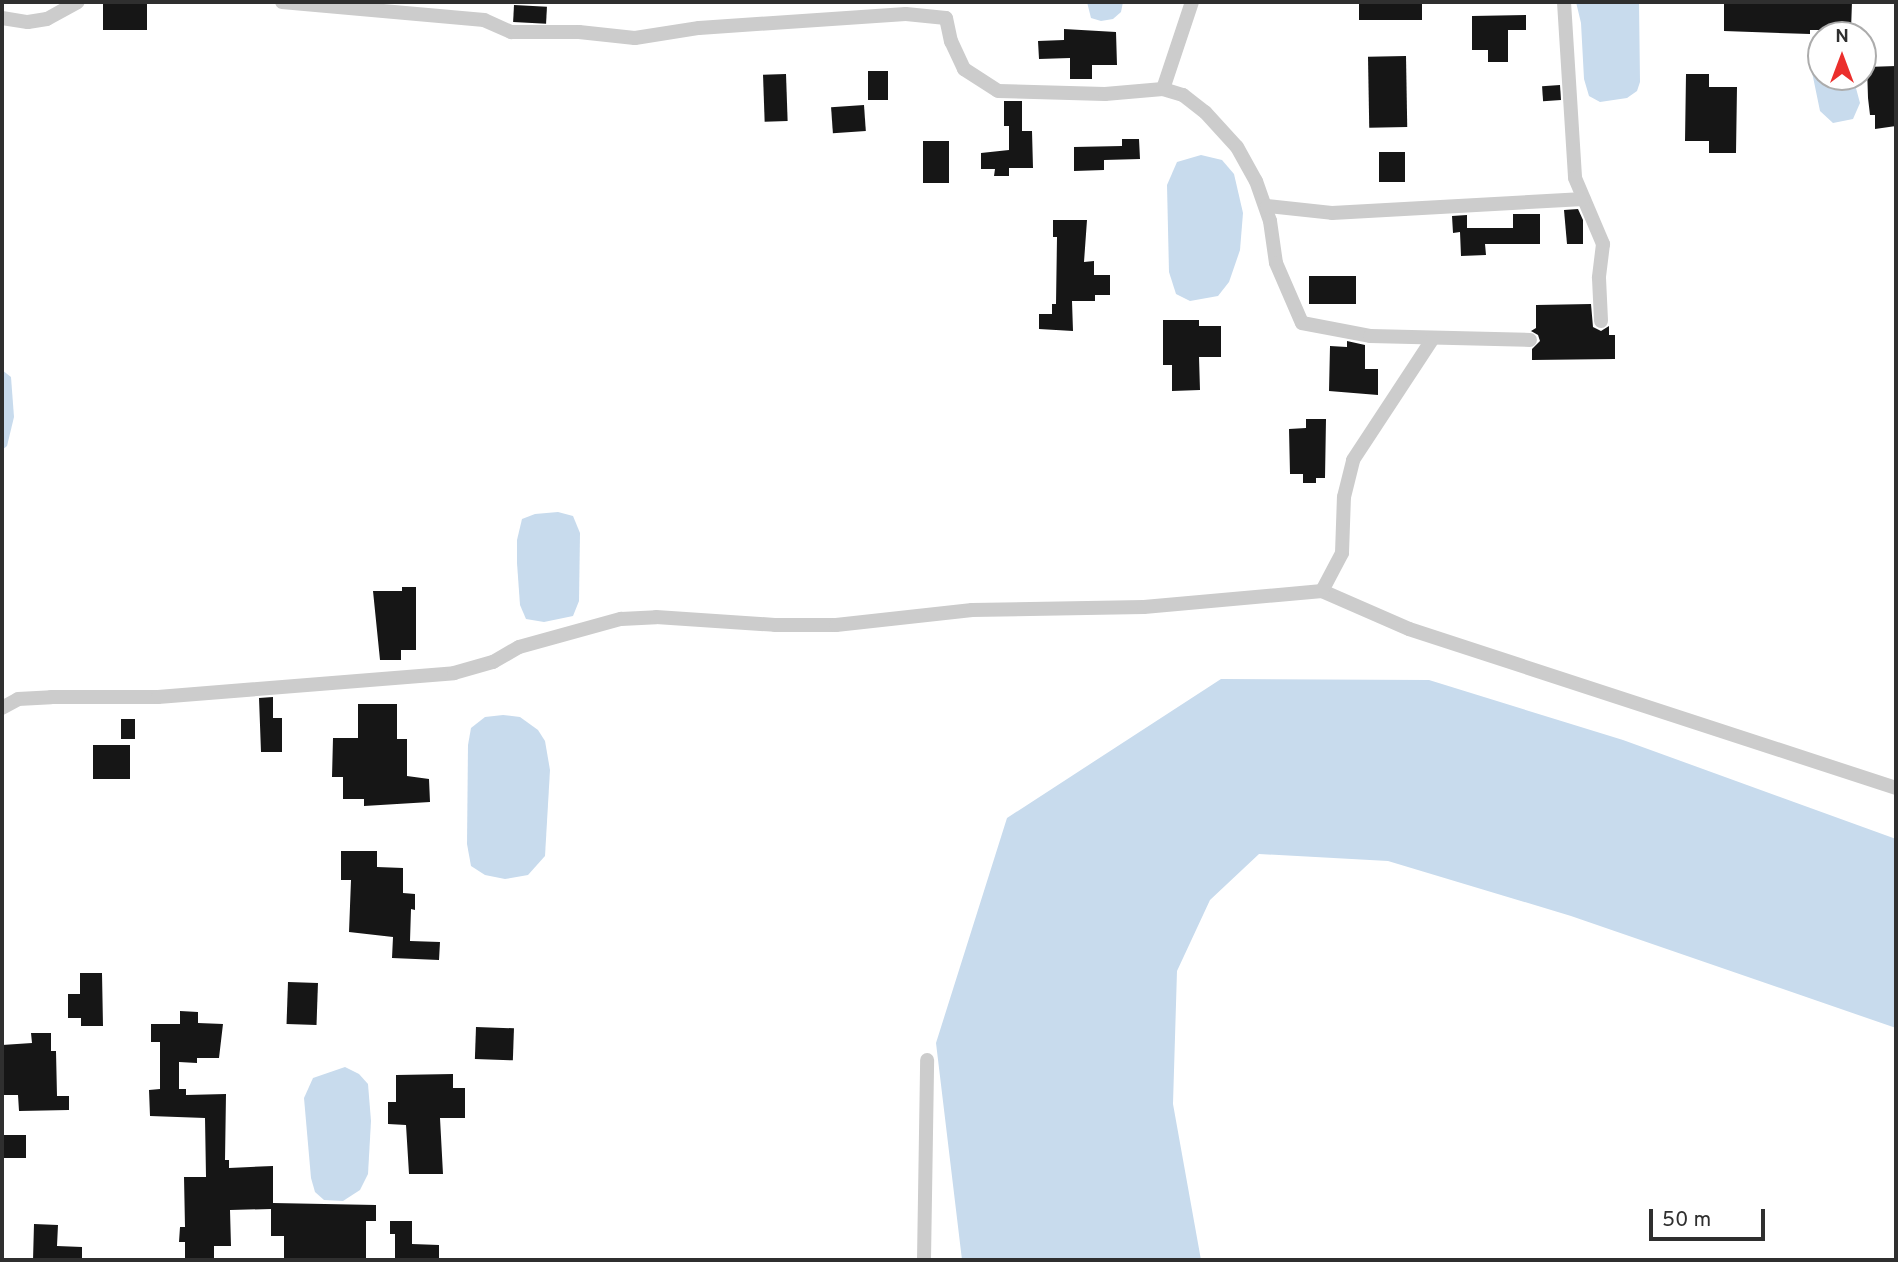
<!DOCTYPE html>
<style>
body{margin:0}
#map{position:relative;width:1898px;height:1262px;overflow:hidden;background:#fff;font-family:Overpass,sans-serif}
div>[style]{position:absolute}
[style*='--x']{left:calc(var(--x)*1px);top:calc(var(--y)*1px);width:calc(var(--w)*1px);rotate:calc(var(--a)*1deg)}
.water>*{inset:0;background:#c8dbed}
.building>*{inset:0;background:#161616;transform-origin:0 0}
.street>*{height:14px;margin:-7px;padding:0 7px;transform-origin:7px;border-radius:7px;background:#ccc}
span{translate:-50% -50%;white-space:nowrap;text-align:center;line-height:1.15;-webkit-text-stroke:7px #fff;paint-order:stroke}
.frame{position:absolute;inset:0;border:4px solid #2f2f2f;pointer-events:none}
.north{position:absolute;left:1807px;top:21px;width:70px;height:70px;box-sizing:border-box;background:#fff;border:2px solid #acacac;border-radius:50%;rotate:0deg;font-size:19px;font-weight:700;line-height:28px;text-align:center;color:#2f2f2f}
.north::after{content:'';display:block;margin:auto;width:24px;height:32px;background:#eb2f2c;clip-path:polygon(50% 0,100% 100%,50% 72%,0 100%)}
.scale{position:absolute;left:1649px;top:1209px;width:116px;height:32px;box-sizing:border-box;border:4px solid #2f2f2f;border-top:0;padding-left:9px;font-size:21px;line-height:24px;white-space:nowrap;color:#2f2f2f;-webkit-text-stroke:5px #fff;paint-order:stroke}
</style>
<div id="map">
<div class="water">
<div style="clip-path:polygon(1087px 2px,1123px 2px,1121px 12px,1113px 19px,1101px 21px,1091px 18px)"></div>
<div style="clip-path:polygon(1576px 2px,1639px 2px,1640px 82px,1637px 91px,1627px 98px,1600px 102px,1589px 96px,1584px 79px,1581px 23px)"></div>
<div style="clip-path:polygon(1821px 62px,1821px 77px,1853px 77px,1860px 103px,1853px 119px,1833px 123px,1820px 111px,1812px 72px)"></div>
<div style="clip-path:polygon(1201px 155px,1222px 160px,1234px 174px,1243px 213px,1240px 250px,1229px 282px,1218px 296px,1190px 301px,1176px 294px,1169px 272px,1167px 185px,1177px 162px)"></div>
<div style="clip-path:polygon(2px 370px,11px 377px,14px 417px,7px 446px,2px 450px)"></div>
<div style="clip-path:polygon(558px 512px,573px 516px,580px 533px,579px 601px,573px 616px,544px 622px,526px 619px,520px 605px,517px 563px,517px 540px,522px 519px,535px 514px)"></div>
<div style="clip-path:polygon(1221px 679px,1429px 680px,1623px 740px,1896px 839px,1896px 1028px,1571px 916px,1388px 861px,1259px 854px,1210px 900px,1177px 971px,1173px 1104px,1201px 1260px,962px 1260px,936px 1043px,1007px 818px)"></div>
<div style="clip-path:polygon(503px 715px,520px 717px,538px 730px,545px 741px,550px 770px,545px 856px,528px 875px,505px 879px,485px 875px,471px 866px,467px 844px,468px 745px,471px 728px,485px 717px)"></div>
<div style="clip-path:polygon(345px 1067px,359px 1074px,368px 1084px,371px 1121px,368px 1174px,360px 1190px,343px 1201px,324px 1200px,315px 1192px,311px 1178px,304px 1098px,313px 1078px)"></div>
</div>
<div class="building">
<div style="left:103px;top:2px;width:44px;height:28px"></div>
<div style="left:1359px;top:2px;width:63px;height:18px"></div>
<div style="clip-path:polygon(1724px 2px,1852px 2px,1851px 30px,1810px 30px,1810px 34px,1724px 31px)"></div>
<div style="left:514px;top:5px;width:33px;height:17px;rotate:3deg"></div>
<div style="clip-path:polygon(1526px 15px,1526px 30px,1508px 30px,1508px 62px,1488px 62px,1488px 50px,1472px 50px,1472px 16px)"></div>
<div style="clip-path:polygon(1064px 29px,1116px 32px,1117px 65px,1092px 65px,1092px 79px,1070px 79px,1070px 58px,1039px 59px,1038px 41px,1064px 40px)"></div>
<div style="left:1406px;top:56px;width:71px;height:38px;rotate:89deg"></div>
<div style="clip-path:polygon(1896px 66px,1896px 126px,1875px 129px,1875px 115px,1870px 115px,1868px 98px,1867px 67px)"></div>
<div style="left:868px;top:71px;width:20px;height:29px"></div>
<div style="left:786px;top:74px;width:47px;height:23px;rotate:88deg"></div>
<div style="clip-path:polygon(1686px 74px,1709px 74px,1709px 87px,1737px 87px,1736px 153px,1709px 153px,1709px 141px,1685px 141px)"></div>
<div style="left:1560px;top:85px;width:15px;height:18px;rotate:86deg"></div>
<div style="clip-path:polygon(1004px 101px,1022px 101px,1022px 131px,1032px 131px,1033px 168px,1009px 168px,1009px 176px,994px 176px,995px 169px,981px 169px,981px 153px,1009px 150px,1009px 126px,1004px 126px)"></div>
<div style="left:864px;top:105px;width:26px;height:33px;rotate:86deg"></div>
<div style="clip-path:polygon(1122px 139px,1139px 139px,1140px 159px,1104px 160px,1104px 170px,1074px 171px,1074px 147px,1122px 146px)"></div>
<div style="left:923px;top:141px;width:26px;height:42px"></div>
<div style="left:1379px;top:152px;width:26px;height:30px"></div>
<div style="clip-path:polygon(1578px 209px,1583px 220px,1583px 244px,1567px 244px,1564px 210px)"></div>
<div style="clip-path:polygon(1513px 214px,1540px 214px,1540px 244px,1485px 244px,1486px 255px,1461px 256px,1460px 232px,1453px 233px,1452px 216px,1467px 215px,1467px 228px,1513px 228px)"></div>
<div style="clip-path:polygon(1053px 220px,1087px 220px,1084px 262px,1094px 261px,1094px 275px,1110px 275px,1110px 295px,1095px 295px,1095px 301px,1072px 301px,1073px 331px,1039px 329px,1039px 314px,1052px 314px,1052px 304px,1056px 304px,1057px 237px,1053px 237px)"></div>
<div style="left:1309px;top:276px;width:47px;height:28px"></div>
<div style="clip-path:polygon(1591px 304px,1593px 327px,1601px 331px,1609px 326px,1609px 335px,1615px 335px,1615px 359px,1532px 360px,1532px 349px,1540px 341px,1538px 335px,1531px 331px,1536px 328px,1536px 305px)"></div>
<div style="clip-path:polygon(1163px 320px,1199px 320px,1199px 326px,1221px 326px,1221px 357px,1199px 357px,1200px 390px,1172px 391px,1172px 365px,1163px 365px)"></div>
<div style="clip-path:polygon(1347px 341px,1365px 345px,1365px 369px,1378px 369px,1378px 395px,1329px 391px,1330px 346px,1347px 347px)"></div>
<div style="clip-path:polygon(1306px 419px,1326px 419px,1325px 478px,1316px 478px,1316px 483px,1303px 483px,1303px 474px,1290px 474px,1289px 429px,1306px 428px)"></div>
<div style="clip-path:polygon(402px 587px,416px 587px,416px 650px,401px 650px,401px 660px,380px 660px,373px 591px,402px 591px)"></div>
<div style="clip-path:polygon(273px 697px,273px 718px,282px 718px,282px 752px,261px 752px,259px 698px)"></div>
<div style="clip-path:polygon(358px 704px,397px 704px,397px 739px,407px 739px,407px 776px,429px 779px,430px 802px,364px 806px,364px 799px,343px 799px,343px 777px,332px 777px,333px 738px,358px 738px)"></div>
<div style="left:121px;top:719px;width:14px;height:20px"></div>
<div style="left:93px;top:745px;width:37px;height:34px"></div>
<div style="clip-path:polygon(341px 851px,377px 851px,377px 867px,403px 868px,403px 893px,415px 894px,415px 910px,411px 909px,410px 941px,440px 942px,439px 960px,392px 958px,393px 937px,349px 932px,351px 880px,341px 880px)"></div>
<div style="clip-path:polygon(80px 973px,102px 973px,103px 1026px,81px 1026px,81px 1018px,68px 1018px,68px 994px,80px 994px)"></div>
<div style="left:288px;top:982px;width:30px;height:42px;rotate:2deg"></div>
<div style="clip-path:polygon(180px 1011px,198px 1012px,198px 1023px,223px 1024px,219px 1058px,197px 1058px,197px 1063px,179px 1062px,179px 1089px,186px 1089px,186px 1095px,226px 1094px,225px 1160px,229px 1160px,229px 1168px,273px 1166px,273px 1203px,376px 1205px,376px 1221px,366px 1221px,366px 1260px,284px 1260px,284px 1236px,271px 1236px,271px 1209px,230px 1210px,231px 1246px,214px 1246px,214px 1260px,185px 1260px,185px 1242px,179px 1242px,180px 1227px,185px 1227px,184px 1177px,206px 1177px,205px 1118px,150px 1116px,149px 1090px,160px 1089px,160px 1042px,151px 1042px,151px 1024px,180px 1024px)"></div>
<div style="left:476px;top:1027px;width:38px;height:32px;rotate:2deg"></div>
<div style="clip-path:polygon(31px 1033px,51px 1033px,51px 1051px,56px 1051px,57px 1096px,69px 1096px,69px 1110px,19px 1111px,18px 1095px,2px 1095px,2px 1045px,32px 1043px)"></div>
<div style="clip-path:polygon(453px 1074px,453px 1088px,465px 1088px,465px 1118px,440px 1118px,443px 1174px,409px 1174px,406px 1125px,388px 1124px,388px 1102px,396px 1102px,396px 1075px)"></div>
<div style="left:2px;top:1135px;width:24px;height:23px"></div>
<div style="clip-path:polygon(390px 1221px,412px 1221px,412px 1244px,439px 1245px,439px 1260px,395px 1260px,395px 1234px,390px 1234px)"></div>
<div style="clip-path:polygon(34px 1224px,58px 1225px,57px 1246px,82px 1247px,82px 1260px,33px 1260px)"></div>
</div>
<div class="street">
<div style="--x:282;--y:2;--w:203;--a:5.1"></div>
<div style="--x:484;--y:20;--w:30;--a:24"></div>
<div style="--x:511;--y:32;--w:68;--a:0"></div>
<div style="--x:579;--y:32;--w:56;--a:6.1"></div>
<div style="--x:635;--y:38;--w:65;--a:-8.9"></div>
<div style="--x:699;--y:28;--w:207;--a:-3.9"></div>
<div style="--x:906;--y:14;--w:40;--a:5.7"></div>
<div style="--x:946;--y:18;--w:24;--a:78"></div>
<div style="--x:951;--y:41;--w:31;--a:65"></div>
<div style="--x:964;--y:69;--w:40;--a:32.9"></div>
<div style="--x:998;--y:91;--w:107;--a:1.6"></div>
<div style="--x:1105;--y:94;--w:58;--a:-4.9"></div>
<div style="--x:1163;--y:89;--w:21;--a:17"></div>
<div style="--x:1183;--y:95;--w:28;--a:38"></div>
<div style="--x:1205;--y:112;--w:47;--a:47.6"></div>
<div style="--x:1237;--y:147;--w:39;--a:61"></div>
<div style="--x:1256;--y:181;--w:42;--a:70.7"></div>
<div style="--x:1270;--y:221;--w:42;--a:81.9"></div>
<div style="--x:1276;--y:263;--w:65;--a:66.6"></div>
<div style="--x:1302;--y:323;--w:69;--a:10.8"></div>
<div style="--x:1370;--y:336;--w:160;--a:1.4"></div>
<div style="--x:1564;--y:2;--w:176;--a:86.4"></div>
<div style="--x:1575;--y:178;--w:72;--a:67"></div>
<div style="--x:1603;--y:244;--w:34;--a:97"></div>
<div style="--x:1599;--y:278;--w:43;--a:87.3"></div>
<div style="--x:2;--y:18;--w:26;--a:9"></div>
<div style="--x:28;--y:22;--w:19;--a:-9"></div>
<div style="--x:47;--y:19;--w:35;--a:-29"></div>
<div style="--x:1163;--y:89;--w:92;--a:-71.6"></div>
<div style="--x:1267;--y:206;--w:65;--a:6.1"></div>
<div style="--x:1332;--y:213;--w:252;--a:-3.2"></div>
<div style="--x:1322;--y:591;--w:95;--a:23.6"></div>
<div style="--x:1409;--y:629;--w:512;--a:18.08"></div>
<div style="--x:2;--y:708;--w:18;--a:-29"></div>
<div style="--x:18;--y:699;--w:33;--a:-3"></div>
<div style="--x:51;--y:697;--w:107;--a:0"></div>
<div style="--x:158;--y:697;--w:297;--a:-4.6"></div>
<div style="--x:454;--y:673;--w:41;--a:-15.8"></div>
<div style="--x:493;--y:662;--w:30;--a:-30"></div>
<div style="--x:519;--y:647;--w:106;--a:-15.4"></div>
<div style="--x:621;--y:619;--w:35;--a:-3"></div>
<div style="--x:656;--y:617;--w:119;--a:3.8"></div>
<div style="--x:775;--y:625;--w:61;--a:0"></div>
<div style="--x:836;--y:625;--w:137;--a:-6.3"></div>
<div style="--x:972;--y:610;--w:172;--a:-1"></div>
<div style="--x:1144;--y:607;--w:179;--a:-5.1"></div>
<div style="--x:1322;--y:591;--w:43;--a:-62.2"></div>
<div style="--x:1342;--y:553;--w:56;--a:-88"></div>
<div style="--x:1344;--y:497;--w:38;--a:-76"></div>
<div style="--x:1353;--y:460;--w:146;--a:-56.7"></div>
<div style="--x:924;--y:1260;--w:200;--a:-89.1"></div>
</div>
<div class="frame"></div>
<div class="north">N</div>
<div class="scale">50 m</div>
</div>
